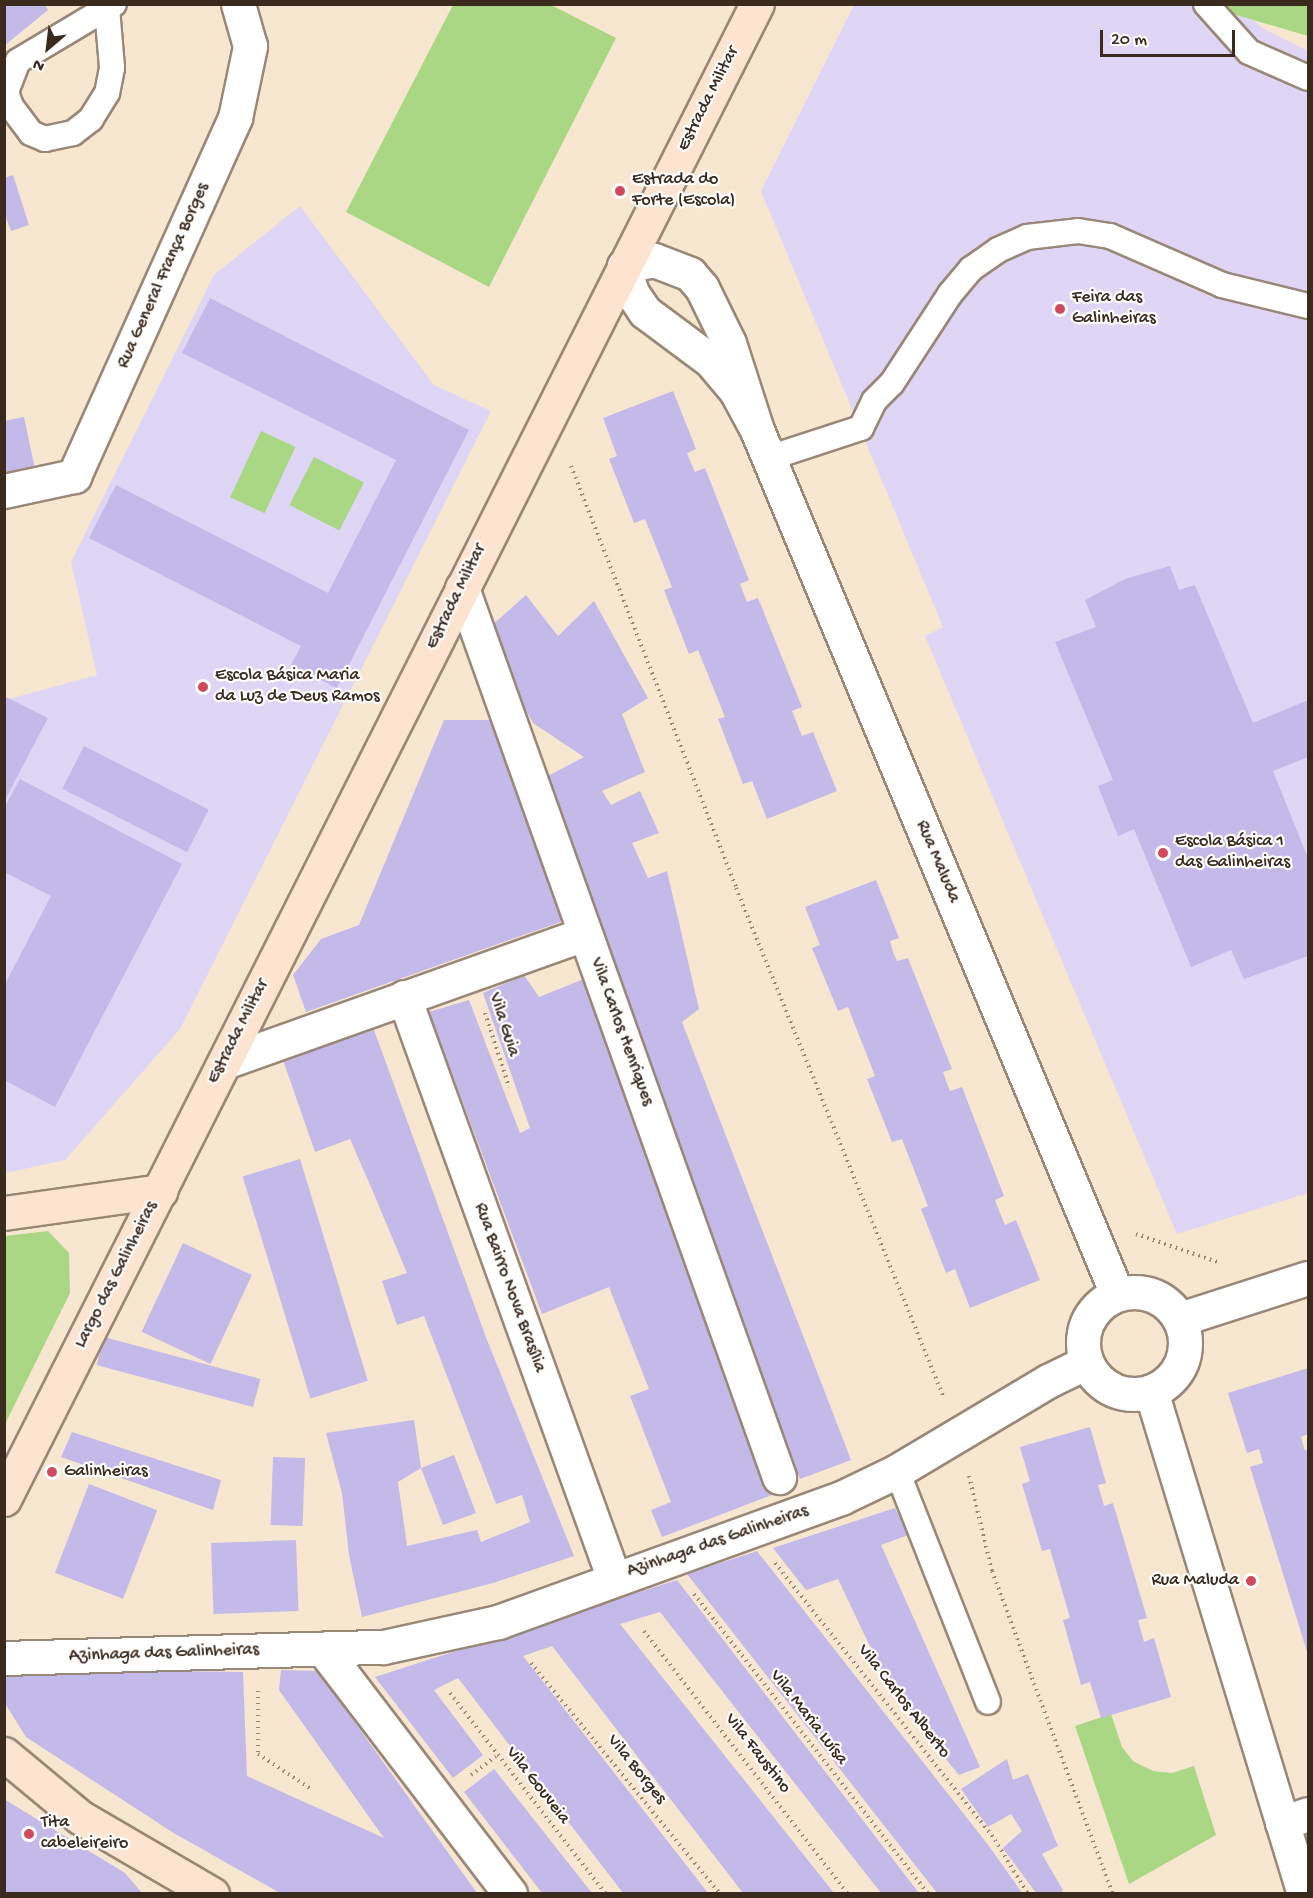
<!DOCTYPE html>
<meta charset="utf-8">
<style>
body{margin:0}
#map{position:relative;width:1313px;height:1898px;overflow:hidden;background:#f7e6d0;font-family:"Gochi Hand",sans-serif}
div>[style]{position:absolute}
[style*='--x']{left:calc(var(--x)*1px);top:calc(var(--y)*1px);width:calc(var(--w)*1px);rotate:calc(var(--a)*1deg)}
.built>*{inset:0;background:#dfd5f5}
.green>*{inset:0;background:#aad784;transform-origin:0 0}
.building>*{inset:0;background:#c3baea;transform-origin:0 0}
.path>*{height:4px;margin-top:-2px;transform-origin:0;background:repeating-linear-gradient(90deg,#987 0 1.5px,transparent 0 6px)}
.roads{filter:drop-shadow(2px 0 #987) drop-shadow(-2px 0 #987) drop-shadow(0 2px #987) drop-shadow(0 -2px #987)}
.lane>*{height:24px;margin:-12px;padding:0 12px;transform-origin:12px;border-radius:12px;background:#fff}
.street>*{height:33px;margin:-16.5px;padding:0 16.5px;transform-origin:16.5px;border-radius:16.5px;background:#fff}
.street>.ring{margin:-16.5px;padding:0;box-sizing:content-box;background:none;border:33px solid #fff;border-radius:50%}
.secondary>*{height:33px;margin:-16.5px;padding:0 16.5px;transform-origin:16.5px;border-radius:16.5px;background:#fde4d0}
.dots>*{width:16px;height:16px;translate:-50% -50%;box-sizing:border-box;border:3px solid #fff;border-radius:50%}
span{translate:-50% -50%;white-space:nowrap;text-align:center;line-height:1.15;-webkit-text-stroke:4.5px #fff;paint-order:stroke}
.street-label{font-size:18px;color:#3b2a1e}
.poi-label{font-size:18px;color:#3b2a1e}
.left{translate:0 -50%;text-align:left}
.right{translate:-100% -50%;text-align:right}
.frame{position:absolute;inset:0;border:6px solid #3b2a1e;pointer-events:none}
.north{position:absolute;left:18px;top:18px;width:60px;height:60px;-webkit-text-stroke:4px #fff;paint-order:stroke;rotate:208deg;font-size:16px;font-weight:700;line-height:24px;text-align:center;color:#3b2a1e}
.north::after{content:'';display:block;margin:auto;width:21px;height:27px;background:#3b2a1e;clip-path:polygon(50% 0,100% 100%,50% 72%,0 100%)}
.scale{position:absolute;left:1100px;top:30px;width:135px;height:27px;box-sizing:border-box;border:3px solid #3b2a1e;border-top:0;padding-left:8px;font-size:18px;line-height:21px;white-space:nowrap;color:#3b2a1e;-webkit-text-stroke:4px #fff;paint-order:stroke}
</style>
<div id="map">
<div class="built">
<div style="clip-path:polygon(854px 5px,1238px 5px,1262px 28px,1308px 51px,1308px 1193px,1177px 1234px,925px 636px,943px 627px,761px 191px)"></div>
<div style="clip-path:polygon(300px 206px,434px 385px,491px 411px,180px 1029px,65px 1160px,5px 1173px,5px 707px,9px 699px,97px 675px,71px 562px,214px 275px)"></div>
</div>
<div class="green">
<div style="clip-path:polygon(453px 5px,551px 5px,616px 38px,489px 287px,346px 212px)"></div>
<div style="clip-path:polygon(1226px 5px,1308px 5px,1308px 36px,1233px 14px)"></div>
<div style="left:261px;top:431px;width:38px;height:73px;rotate:25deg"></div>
<div style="left:314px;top:457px;width:56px;height:54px;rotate:27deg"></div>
<div style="clip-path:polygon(48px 1231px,69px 1253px,70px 1293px,5px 1424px,5px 1236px)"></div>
<div style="clip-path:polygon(1111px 1714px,1122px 1747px,1133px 1761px,1153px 1771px,1172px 1773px,1194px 1766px,1216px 1835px,1129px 1884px,1075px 1726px)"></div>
</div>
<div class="building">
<div style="clip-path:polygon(4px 4px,45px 4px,48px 10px,4px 46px)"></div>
<div style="clip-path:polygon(13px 175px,29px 225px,11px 231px,4px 213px,4px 178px)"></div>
<div style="clip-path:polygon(210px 298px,469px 430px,337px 688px,291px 665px,301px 646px,89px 538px,116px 485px,328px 593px,396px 460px,182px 353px)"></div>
<div style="clip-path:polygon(673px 391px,696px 449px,687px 453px,691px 463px,695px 472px,705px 468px,749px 580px,740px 584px,747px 602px,758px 598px,802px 707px,792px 711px,802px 736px,813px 732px,837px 791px,767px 819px,752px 781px,743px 784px,718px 719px,725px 717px,698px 650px,689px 654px,664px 590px,672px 587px,645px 519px,634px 523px,609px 459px,617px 456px,603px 418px)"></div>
<div style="clip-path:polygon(24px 417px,35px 469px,4px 476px,4px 421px)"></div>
<div style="clip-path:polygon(1170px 566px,1179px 590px,1195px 585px,1253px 723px,1308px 700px,1308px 757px,1273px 771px,1308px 858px,1308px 956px,1244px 979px,1231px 950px,1191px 967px,1134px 829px,1118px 836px,1098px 786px,1113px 780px,1055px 642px,1096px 627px,1085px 600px,1125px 579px)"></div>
<div style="clip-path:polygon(526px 595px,558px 636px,594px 601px,648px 698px,622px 714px,645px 772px,602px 791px,611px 805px,640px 791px,659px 833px,632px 843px,648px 878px,667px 871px,699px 1009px,682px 1022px,851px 1460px,800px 1479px,631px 1042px,592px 899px,542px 779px,584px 757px,533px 723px,483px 633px)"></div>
<div style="clip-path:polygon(4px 696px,48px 718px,4px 802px)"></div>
<div style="clip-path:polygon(444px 720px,492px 720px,521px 806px,569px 919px,306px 1012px,293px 975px,321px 939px,359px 925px)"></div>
<div style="left:84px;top:746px;width:140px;height:48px;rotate:27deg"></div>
<div style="clip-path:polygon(20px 779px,182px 864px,55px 1107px,4px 1080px,4px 986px,51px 896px,4px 872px,4px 808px)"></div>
<div style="clip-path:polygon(876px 880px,899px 938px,890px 941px,893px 952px,897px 961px,908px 958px,952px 1069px,943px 1072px,946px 1081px,950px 1091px,962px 1087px,1004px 1196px,995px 1200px,1000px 1213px,1005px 1225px,1016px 1220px,1040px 1280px,970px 1308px,955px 1269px,946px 1273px,921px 1209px,928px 1206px,902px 1139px,892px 1142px,867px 1079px,875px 1076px,848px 1007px,838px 1011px,812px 948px,820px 945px,805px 907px)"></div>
<div style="clip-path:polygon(524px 975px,539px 997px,589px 977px,777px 1493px,662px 1537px,651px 1510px,671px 1502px,630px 1396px,649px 1389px,609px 1287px,542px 1314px,429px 1012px,469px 1000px,520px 1133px,530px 1128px,483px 993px)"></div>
<div style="clip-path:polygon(374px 1030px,487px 1340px,574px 1556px,493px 1583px,362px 1617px,349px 1555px,342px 1493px,326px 1433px,414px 1420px,421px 1468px,454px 1455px,476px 1513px,443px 1525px,421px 1468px,398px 1482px,407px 1546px,477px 1530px,481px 1542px,530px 1522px,522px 1495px,496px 1504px,424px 1316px,397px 1325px,382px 1281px,407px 1273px,371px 1187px,350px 1139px,315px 1152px,283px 1060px)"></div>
<div style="left:300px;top:1159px;width:232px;height:60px;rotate:73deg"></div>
<div style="left:183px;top:1243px;width:76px;height:98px;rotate:25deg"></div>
<div style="left:104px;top:1337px;width:162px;height:29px;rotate:15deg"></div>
<div style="clip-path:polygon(1308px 1368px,1308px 1434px,1301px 1437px,1305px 1451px,1308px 1449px,1308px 1655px,1250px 1467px,1263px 1463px,1259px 1449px,1247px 1453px,1228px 1393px)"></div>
<div style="clip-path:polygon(1090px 1427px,1106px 1483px,1098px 1485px,1104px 1506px,1113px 1503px,1147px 1618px,1138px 1620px,1144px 1642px,1154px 1638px,1171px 1697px,1101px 1718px,1090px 1682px,1081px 1685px,1063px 1620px,1070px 1618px,1050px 1549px,1042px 1551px,1022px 1484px,1030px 1481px,1020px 1447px)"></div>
<div style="clip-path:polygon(72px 1432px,221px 1480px,213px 1510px,61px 1457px)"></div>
<div style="left:273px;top:1457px;width:32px;height:68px;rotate:2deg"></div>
<div style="left:89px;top:1484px;width:73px;height:95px;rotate:21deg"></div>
<div style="clip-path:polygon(895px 1508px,908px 1535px,881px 1545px,980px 1767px,959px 1775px,893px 1695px,838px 1579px,806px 1590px,773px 1548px)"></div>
<div style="left:296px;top:1540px;width:71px;height:85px;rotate:88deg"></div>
<div style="clip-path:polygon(757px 1551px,989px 1846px,1022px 1893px,937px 1893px,687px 1574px)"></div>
<div style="clip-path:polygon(677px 1580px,919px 1893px,881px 1893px,660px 1612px,620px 1624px,834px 1893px,743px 1893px,552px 1646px,523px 1656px,708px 1893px,623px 1893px,458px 1678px,434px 1690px,483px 1755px,453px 1778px,375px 1677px)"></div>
<div style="clip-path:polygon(10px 1669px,243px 1672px,247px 1776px,384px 1838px,279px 1690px,281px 1670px,318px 1671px,477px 1893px,280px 1893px,172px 1832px,26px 1737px,4px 1702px,4px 1673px)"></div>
<div style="clip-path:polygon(1007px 1759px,1013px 1780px,1028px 1774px,1058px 1846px,1042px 1854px,1063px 1890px,1061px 1893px,1036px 1893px,1003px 1848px,1022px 1831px,1011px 1814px,988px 1827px,961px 1789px)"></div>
<div style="clip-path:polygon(494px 1769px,592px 1893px,542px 1893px,464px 1792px)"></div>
<div style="clip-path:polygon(4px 1799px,125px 1873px,142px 1893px,4px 1893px)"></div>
</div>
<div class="path">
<div style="--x:571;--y:466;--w:453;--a:68.6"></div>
<div style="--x:736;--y:888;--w:551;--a:67.81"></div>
<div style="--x:485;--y:1013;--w:78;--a:72"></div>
<div style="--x:1136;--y:1234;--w:89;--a:19"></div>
<div style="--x:969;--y:1476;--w:98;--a:76.4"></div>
<div style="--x:992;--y:1571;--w:345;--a:69.5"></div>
<div style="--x:775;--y:1563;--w:354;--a:51.5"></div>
<div style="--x:995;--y:1840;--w:63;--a:58.6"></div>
<div style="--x:694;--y:1594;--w:380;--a:52"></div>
<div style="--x:644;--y:1631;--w:333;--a:52.2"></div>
<div style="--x:531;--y:1663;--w:298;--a:50.7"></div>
<div style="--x:258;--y:1691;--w:63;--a:90"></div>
<div style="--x:258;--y:1754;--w:64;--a:33.4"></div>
<div style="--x:450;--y:1693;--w:254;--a:52.2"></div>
<div style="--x:471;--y:1775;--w:31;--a:-37"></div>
</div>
<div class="roads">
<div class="lane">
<div style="--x:1206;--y:4;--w:64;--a:48.1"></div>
<div style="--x:1249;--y:52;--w:64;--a:23.8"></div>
<div style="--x:107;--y:8;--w:60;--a:85.2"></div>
<div style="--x:112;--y:68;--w:25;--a:101"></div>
<div style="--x:107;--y:93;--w:31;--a:122"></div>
<div style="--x:91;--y:119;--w:23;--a:142"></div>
<div style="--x:73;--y:133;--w:29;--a:168"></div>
<div style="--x:45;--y:139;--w:15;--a:-157"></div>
<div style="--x:31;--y:133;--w:34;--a:-127"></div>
<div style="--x:11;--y:106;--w:15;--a:-110"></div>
<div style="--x:6;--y:92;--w:33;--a:-69"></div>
<div style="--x:18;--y:61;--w:104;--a:-30.8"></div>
<div style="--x:107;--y:8;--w:8;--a:-30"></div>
<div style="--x:769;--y:458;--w:97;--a:-18.1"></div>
<div style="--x:861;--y:428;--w:30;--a:-64"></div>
<div style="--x:874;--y:401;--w:25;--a:-45"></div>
<div style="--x:892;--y:383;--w:106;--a:-56.9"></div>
<div style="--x:950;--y:294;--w:33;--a:-50"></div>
<div style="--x:971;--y:269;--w:33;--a:-35"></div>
<div style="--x:998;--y:250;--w:32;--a:-24"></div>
<div style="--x:1027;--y:237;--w:51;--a:-6.7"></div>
<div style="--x:1078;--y:231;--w:32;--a:9"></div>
<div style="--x:1110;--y:236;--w:122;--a:23.6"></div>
<div style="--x:1222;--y:285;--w:89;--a:13.7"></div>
<div style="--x:897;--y:1471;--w:248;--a:68.5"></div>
</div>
<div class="street">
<div style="--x:757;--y:430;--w:44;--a:-118.3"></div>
<div style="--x:736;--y:391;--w:39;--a:-130"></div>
<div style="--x:711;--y:361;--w:82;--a:-143.4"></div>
<div style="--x:645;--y:312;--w:23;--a:-124"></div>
<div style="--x:632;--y:293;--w:28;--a:-107"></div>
<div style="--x:624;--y:266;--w:31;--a:-11"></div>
<div style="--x:654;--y:260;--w:39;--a:21"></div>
<div style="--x:690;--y:274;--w:18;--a:49"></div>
<div style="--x:702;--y:288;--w:61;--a:63.9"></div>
<div style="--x:729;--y:343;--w:91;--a:72.2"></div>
<div style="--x:757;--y:430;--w:936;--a:67.38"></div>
<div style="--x:4;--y:491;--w:72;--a:-12.1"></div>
<div style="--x:74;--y:476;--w:393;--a:-65.8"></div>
<div style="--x:235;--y:118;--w:74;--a:-78.2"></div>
<div style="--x:250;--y:46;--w:44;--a:-105.9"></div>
<div style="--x:462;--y:588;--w:944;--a:70.37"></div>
<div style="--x:404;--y:997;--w:619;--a:70.16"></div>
<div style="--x:225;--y:1062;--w:382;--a:-19.6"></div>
<div class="ring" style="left:1083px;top:1292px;width:69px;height:69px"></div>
<div style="--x:1180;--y:1319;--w:134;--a:-17.8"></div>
<div style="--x:1151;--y:1391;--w:526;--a:73.08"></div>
<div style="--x:323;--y:1649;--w:308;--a:52.6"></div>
<div style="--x:4;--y:1658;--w:379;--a:-1.7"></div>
<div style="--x:383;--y:1647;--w:118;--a:-12.3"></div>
<div style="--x:498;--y:1622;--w:365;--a:-19.9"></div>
<div style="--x:841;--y:1498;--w:62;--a:-25.7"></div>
<div style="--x:897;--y:1471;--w:176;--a:-30.8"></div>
<div style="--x:1048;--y:1381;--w:43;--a:-26"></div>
<div style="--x:1282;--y:1823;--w:28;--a:-19"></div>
</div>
<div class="secondary">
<div style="--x:4;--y:1213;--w:158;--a:-8"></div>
<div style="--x:4;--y:1499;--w:1674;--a:-63.27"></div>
<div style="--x:4;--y:1754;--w:99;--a:39.7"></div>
<div style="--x:80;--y:1817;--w:153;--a:30.3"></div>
</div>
</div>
<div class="dots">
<div style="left:620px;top:191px;background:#d1495b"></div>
<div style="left:1060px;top:309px;background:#d1495b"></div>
<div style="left:203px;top:687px;background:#d1495b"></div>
<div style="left:1163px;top:853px;background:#d1495b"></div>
<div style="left:52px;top:1472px;background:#d1495b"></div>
<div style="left:1251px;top:1581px;background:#d1495b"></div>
<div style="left:29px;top:1834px;background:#d1495b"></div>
</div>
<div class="street-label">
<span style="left:709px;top:99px;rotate:-63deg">Estrada Militar</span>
<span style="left:164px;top:276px;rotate:-66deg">Rua General França Borges</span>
<span style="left:457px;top:597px;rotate:-64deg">Estrada Militar</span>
<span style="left:937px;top:862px;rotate:67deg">Rua Maluda</span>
<span style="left:503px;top:1025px;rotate:72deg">Vila Guia</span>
<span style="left:239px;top:1032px;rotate:-63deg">Estrada Militar</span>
<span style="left:621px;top:1032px;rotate:70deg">Vila Carlos Henriques</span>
<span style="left:117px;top:1275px;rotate:-63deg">Largo das Galinheiras</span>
<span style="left:509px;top:1288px;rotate:70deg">Rua Bairro Nova Brasília</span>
<span style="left:718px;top:1542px;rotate:-19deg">Azinhaga das Galinheiras</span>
<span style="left:164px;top:1654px;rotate:-2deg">Azinhaga das Galinheiras</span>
<span style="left:903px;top:1702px;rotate:52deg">Vila Carlos Alberto</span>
<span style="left:808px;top:1718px;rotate:52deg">Vila Maria Luísa</span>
<span style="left:757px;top:1754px;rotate:52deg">Vila Faustino</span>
<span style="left:636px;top:1770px;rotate:51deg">Vila Borges</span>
<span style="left:537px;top:1786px;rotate:52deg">Vila Gouveia</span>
</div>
<div class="poi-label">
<span class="left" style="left:632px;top:191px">Estrada do<br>Forte (Escola)</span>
<span class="left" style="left:1072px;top:309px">Feira das<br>Galinheiras</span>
<span class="left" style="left:215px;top:687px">Escola Básica Maria<br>da Luz de Deus Ramos</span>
<span class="left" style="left:1175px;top:853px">Escola Básica 1<br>das Galinheiras</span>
<span class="left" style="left:64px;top:1472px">Galinheiras</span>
<span class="right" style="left:1239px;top:1581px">Rua Maluda</span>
<span class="left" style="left:41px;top:1834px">Tita<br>cabeleireiro</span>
</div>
<div class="frame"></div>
<div class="north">N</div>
<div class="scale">20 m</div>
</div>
